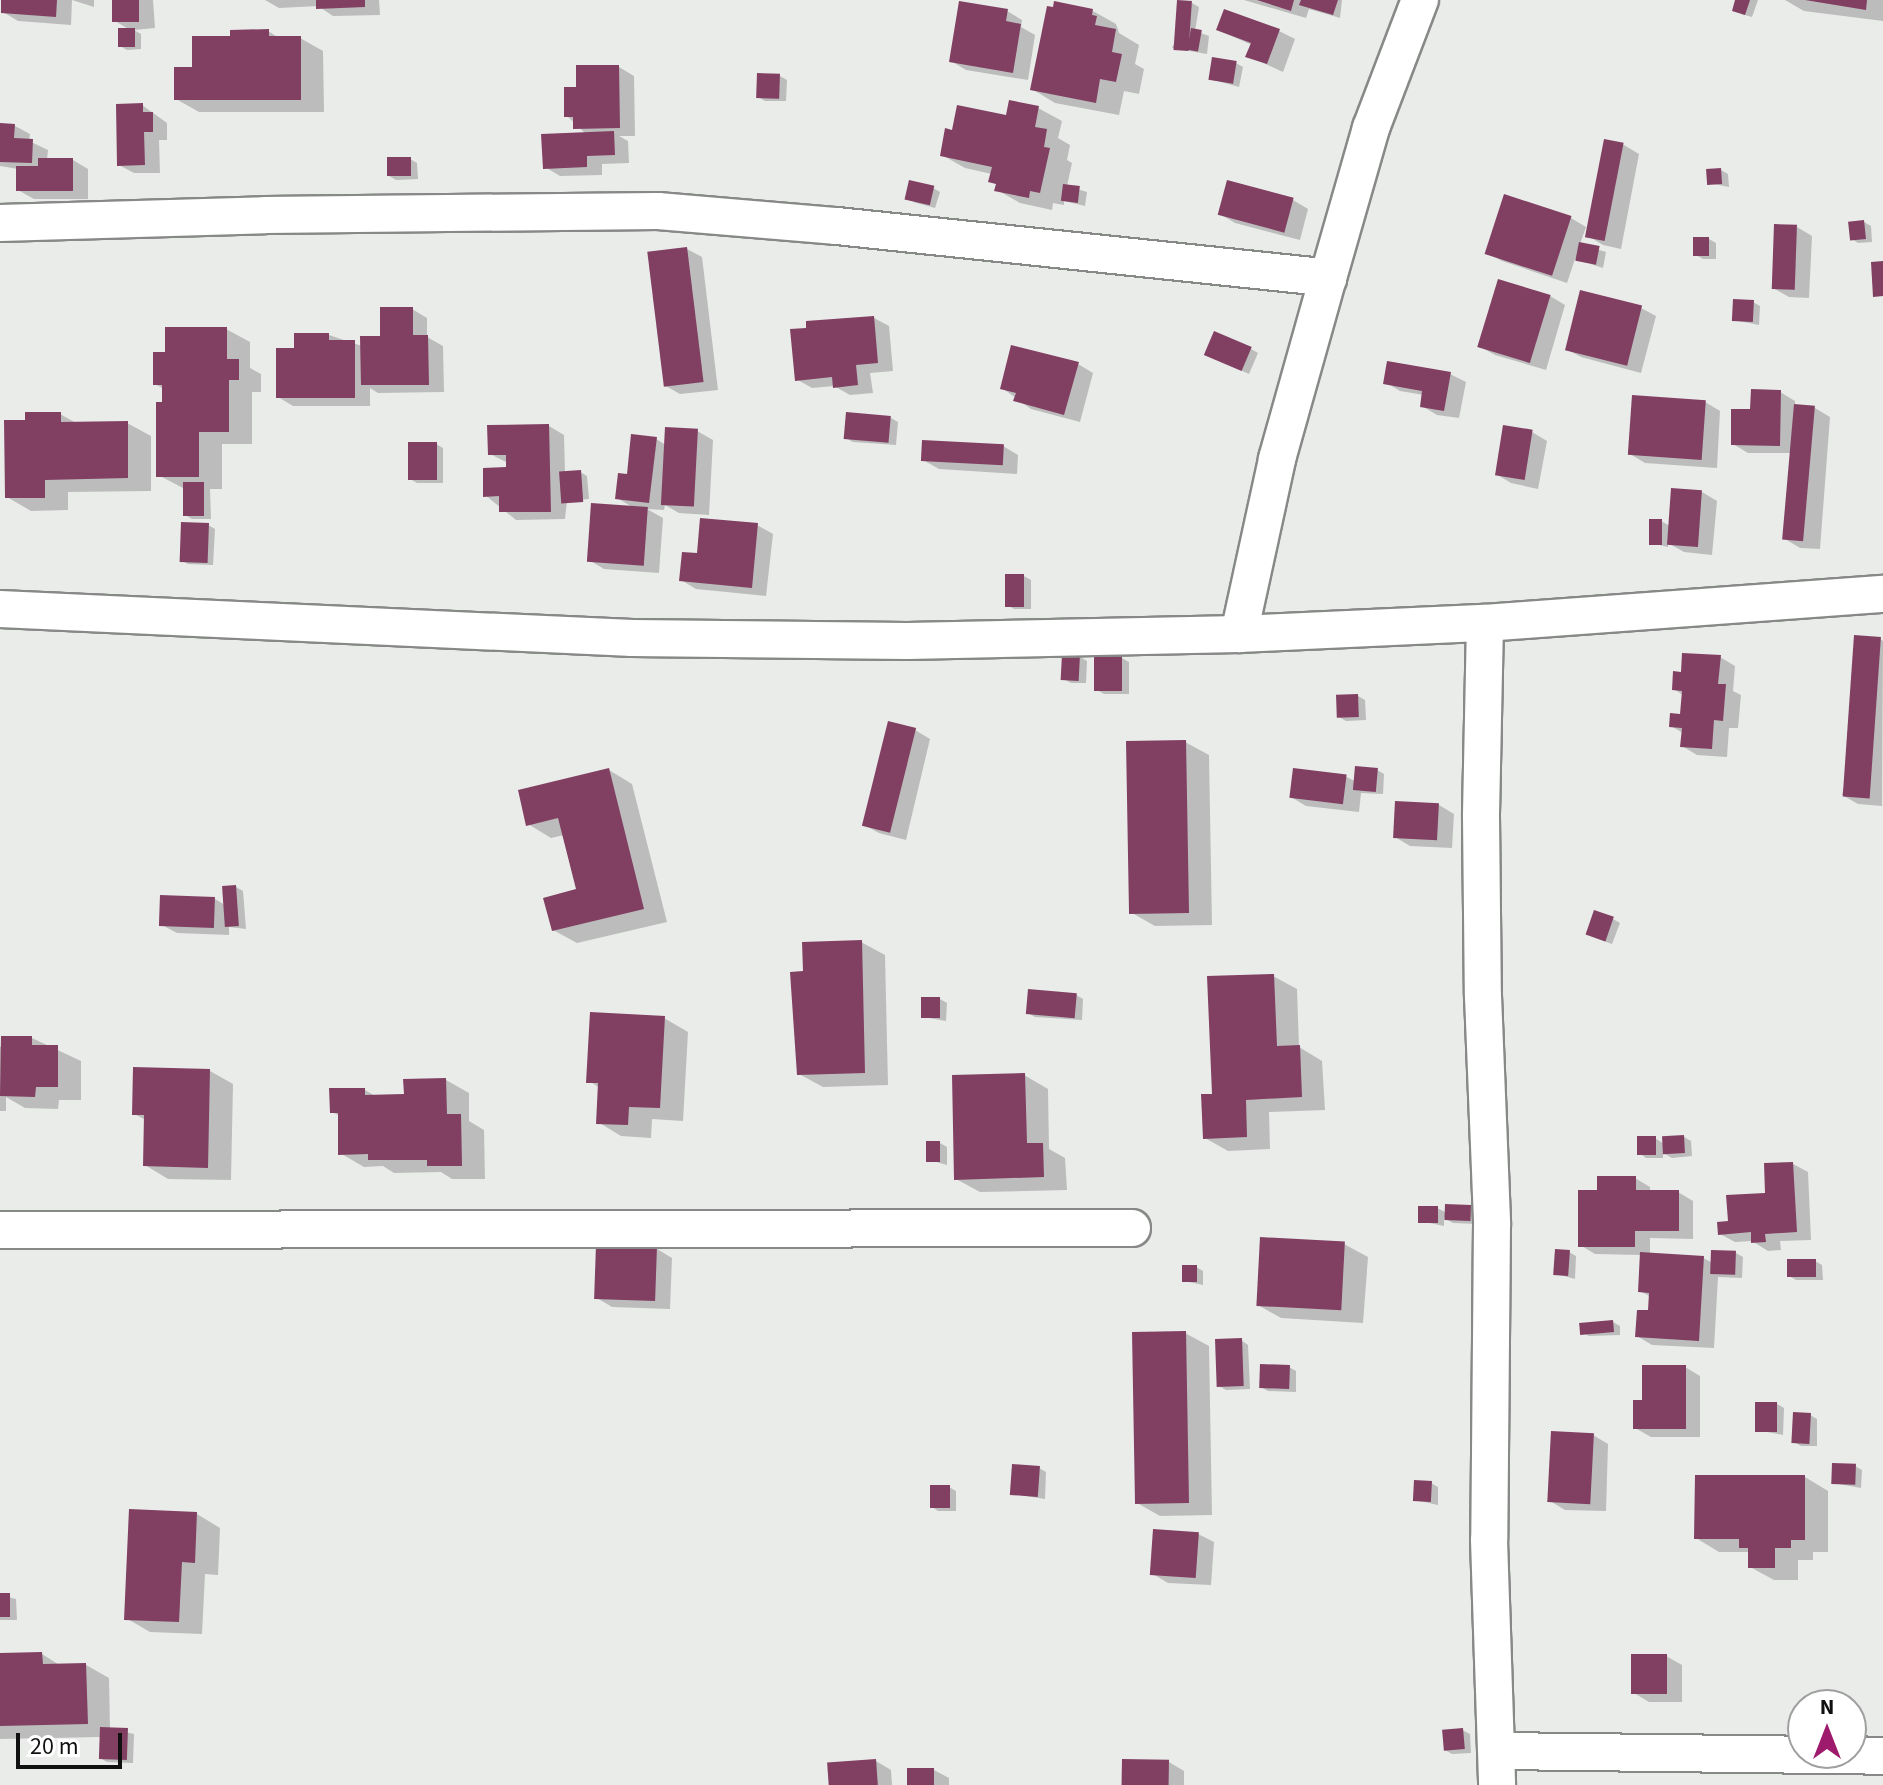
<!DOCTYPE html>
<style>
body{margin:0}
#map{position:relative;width:1883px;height:1785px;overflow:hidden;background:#eaecea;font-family:"Source Sans 3",sans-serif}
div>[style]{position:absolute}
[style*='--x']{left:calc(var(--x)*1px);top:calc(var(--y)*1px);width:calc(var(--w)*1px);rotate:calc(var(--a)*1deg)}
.shadow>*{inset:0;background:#0003}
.building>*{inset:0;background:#813f62;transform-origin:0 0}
.roads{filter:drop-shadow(2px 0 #878987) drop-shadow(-2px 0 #878987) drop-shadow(0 2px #878987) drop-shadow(0 -2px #878987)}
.street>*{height:36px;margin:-18px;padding:0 18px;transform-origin:18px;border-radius:18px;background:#fff}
span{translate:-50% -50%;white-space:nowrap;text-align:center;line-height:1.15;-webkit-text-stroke:8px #fff;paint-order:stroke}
.north{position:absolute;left:1787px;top:1689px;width:80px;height:80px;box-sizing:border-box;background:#fff;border:2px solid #9f9f9f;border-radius:50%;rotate:0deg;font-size:22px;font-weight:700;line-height:32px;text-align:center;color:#0f100f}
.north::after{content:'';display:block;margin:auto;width:28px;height:36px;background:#9d1a6c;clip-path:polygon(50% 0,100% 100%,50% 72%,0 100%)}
.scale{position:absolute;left:16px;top:1733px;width:106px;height:36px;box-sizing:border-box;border:4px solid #0f100f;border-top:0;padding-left:10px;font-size:24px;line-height:28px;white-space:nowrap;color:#0f100f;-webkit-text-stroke:6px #fff;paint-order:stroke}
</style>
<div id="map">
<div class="shadow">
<div style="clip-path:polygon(3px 0,94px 0,94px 7px,72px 0,71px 25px,18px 21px,3px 12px)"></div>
<div style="clip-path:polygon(114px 0,153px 0,155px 28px,134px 30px,141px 34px,141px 49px,127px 50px,120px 46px,130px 30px,115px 21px)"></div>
<div style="clip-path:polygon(265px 0,379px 0,380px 15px,333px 16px,318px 6px,279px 8px)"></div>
<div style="clip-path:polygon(1244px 0,1342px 0,1340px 18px,1309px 9px,1306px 18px)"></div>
<div style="clip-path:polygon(1737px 0,1758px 0,1752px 17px,1741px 14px)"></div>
<div style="clip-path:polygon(1785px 0,1883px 0,1883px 21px,1804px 11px)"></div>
<div style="clip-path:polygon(1192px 3px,1199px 7px,1195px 31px,1209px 36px,1207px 54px,1172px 48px)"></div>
<div style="clip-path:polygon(1007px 11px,1022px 20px,1021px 27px,1035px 35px,1028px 80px,966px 70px,951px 61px)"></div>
<div style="clip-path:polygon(1093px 11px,1116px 24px,1119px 33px,1139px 45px,1135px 64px,1144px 69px,1139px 94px,1124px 91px,1119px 115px,1055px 103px,1032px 89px)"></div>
<div style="clip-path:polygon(1218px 30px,1279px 31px,1295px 39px,1283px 72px,1248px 56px,1252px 45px)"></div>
<div style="clip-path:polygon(268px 31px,279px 38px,300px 38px,323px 51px,324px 112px,199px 112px,176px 99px,194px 69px,232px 38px)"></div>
<div style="clip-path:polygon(1236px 63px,1243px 67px,1239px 87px,1210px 79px)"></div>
<div style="clip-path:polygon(619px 67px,634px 76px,635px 136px,619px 136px,628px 141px,629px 163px,602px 164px,602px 175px,560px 176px,545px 167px,586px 134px,566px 115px,578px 89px)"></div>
<div style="clip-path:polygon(780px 76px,787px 80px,786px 101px,765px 101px,758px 97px)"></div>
<div style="clip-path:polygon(142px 105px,167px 123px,167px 140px,159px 140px,160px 173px,134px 173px,119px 165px)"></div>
<div style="clip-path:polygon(1038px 108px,1062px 121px,1058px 138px,1070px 145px,1067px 160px,1072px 163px,1067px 186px,1087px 192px,1085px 206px,1064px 201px,1064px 205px,1053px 203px,1052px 210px,1020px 203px,997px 190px,998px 185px,991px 181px,992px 174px,965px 168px,942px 155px,953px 132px)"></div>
<div style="clip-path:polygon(0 125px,15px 126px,30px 134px,29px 141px,48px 150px,47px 160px,73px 160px,88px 169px,88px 199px,34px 199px,18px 190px,18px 169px,0 166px)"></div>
<div style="clip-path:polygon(1605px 141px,1624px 145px,1639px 154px,1621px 249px,1603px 245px,1588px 236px)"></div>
<div style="clip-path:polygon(410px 159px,417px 163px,418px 179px,396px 180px,389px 176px)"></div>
<div style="clip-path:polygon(1721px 170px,1728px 174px,1729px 187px,1709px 183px)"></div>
<div style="clip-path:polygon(933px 188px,940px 192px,935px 208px,913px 202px)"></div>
<div style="clip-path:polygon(1505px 196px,1571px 218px,1586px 227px,1580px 244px,1606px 252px,1603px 268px,1575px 259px,1567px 283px,1502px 261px,1487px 253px)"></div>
<div style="clip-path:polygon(1293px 200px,1308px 209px,1300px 240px,1235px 223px,1220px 214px)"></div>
<div style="clip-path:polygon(1864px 222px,1871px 226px,1872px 242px,1858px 243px,1852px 239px)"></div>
<div style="clip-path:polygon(1797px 227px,1812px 236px,1809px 298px,1789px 297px,1773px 288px)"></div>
<div style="clip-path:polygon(1709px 239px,1716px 243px,1716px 259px,1703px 259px,1696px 255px)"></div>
<div style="clip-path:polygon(687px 249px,702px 257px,718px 390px,680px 394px,664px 385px)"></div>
<div style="clip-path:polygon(1550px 296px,1565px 305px,1546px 370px,1495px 355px,1479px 346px)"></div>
<div style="clip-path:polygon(1753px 302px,1760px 306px,1759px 325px,1734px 320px)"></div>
<div style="clip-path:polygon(1641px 308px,1656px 316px,1641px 373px,1581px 357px,1566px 349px)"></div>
<div style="clip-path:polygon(412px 309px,427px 318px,427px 337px,443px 346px,444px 392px,378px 393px,370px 388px,370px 406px,293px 406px,278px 397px,329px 335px,362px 346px,382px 338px)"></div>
<div style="clip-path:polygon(874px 318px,889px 326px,893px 371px,870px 373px,873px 393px,850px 395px,834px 386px,812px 388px,796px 379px)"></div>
<div style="clip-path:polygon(226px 329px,250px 342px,250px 368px,261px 374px,261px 392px,252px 392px,252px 444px,222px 444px,222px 489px,210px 489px,211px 519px,192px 519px,185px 515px,185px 489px,158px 475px,164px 389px,155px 384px,167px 354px)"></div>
<div style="clip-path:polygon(1251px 349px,1258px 353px,1249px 374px,1213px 358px)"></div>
<div style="clip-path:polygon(1078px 364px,1093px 373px,1080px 422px,1031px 409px,1002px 388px)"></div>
<div style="clip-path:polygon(1450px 374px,1466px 382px,1459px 418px,1437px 415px,1422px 406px,1424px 395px,1400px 391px,1385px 382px)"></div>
<div style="clip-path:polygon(1780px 392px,1795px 401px,1795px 406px,1815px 408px,1830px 417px,1820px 549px,1800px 548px,1785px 539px,1792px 453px,1748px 453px,1733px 444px,1752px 411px)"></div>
<div style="clip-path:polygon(1705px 402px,1720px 411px,1717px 468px,1645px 463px,1630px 454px)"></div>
<div style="clip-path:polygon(60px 414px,78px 424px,127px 423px,151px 436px,151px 491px,68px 492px,68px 510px,31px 511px,7px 497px,27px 422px)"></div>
<div style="clip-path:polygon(891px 418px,898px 422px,896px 445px,853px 442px,846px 438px)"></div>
<div style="clip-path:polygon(549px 426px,564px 435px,565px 473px,580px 472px,587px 476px,589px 499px,567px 501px,565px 519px,516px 520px,485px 495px,508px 469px,508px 463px,490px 454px)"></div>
<div style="clip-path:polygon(697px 431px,713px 440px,709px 515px,679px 513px,665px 505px,664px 510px,647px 509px,663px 518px,659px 573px,604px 569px,589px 560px,634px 508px,617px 498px,656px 439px,666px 445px)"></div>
<div style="clip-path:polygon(1532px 432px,1547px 441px,1538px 489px,1511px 483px,1496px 474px)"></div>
<div style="clip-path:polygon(436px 444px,443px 448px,443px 483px,417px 483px,410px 479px)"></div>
<div style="clip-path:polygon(1003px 446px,1018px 455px,1017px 474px,939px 469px,923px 460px)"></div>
<div style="clip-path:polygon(1702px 492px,1717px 501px,1712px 555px,1684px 552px,1668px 543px,1668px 547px,1651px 543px,1661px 521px,1670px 526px)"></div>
<div style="clip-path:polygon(208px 525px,215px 529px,213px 565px,188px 564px,181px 560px)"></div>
<div style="clip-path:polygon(757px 525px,773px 534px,766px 596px,696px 589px,681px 580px,699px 555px)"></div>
<div style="clip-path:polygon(1024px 576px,1031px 580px,1031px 609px,1014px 609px,1007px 605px)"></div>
<div style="clip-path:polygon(1880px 639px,1883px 641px,1882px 806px,1858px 804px,1842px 795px)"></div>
<div style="clip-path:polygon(1080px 657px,1087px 661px,1086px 683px,1071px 683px,1064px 679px)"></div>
<div style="clip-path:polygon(1720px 657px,1735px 666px,1733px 691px,1741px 695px,1738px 728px,1729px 728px,1727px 757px,1697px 755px,1682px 746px,1683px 733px,1671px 726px,1682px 716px,1683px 695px,1674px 689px,1683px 674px)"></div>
<div style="clip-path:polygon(1122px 658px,1129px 662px,1129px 694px,1104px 694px,1097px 690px)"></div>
<div style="clip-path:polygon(1358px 696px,1365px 700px,1366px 720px,1346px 721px,1339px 717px)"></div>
<div style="clip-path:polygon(915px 730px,930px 739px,906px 840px,879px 833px,864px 825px)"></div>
<div style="clip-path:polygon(1185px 742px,1209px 755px,1212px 925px,1155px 926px,1132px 913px)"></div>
<div style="clip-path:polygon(609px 770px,632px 784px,667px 922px,577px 943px,553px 930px,578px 891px,564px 835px,551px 838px,528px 824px)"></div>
<div style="clip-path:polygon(1377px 770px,1384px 774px,1383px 794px,1361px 793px,1359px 812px,1306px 806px,1291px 797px,1347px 777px,1356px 782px)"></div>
<div style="clip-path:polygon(1439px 805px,1454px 814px,1452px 848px,1410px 846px,1395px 837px)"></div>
<div style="clip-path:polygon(236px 887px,243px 891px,246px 929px,229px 927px,229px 935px,177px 933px,162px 925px,215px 899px,225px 905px)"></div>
<div style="clip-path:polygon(1613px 919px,1620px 923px,1612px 944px,1595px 938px)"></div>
<div style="clip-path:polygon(861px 942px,885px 955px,888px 1085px,823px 1087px,799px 1074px,805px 973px)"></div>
<div style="clip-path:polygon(1273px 976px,1297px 989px,1299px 1047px,1322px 1061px,1325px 1110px,1269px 1112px,1270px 1149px,1228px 1151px,1205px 1138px,1214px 1096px)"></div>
<div style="clip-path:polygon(1076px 995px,1083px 999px,1082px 1020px,1035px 1017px,1028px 1013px)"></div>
<div style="clip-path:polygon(940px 999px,947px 1003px,946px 1021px,923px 1017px)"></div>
<div style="clip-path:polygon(664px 1018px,688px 1032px,683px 1121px,652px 1119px,651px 1138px,621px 1136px,598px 1122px,600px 1088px,589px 1081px)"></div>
<div style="clip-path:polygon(32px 1038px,81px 1061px,81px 1100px,59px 1100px,58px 1109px,25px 1108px,6px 1097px,6px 1111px,0 1111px,0 1047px)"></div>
<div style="clip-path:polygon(210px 1071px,233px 1084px,231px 1180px,168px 1179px,145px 1165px,146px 1120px,134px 1114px)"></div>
<div style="clip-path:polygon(1024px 1075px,1048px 1089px,1049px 1149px,1065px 1158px,1067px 1190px,980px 1192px,956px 1179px)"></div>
<div style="clip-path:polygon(446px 1080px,469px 1093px,469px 1121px,484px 1130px,485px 1179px,452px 1179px,441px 1172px,394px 1173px,383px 1166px,364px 1167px,340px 1153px,340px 1116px,332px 1112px,365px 1090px,377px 1097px,406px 1096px)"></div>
<div style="clip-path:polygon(1684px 1137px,1691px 1141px,1692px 1156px,1672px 1158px,1663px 1153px,1663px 1158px,1646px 1158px,1639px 1153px,1655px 1138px,1664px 1144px)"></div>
<div style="clip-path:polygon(940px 1143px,947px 1147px,947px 1165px,929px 1160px)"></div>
<div style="clip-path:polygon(1793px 1164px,1808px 1172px,1811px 1240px,1780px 1241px,1781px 1250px,1768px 1251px,1752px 1241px,1735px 1242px,1720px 1234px,1767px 1195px)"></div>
<div style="clip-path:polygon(1635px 1178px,1650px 1187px,1650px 1192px,1678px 1192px,1693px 1201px,1693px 1239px,1650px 1238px,1650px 1255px,1703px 1258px,1713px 1263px,1736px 1253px,1743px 1257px,1742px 1278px,1718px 1277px,1714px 1348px,1652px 1345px,1637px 1336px,1650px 1312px,1651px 1297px,1640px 1291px,1642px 1255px,1595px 1254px,1580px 1245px,1599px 1192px)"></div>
<div style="clip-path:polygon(1471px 1207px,1478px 1211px,1477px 1224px,1453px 1223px,1444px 1218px,1444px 1226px,1420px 1221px,1437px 1208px,1447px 1213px)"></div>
<div style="clip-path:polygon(1344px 1244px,1368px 1257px,1363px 1323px,1281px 1318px,1258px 1305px)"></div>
<div style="clip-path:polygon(657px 1249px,672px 1258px,670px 1309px,612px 1307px,597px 1298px)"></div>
<div style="clip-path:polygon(1569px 1252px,1576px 1256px,1575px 1279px,1556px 1274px)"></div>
<div style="clip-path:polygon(1815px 1261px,1822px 1265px,1823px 1280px,1796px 1280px,1789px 1276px)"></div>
<div style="clip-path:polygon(1196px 1267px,1203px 1271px,1203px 1285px,1184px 1281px)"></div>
<div style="clip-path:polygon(1613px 1322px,1620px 1326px,1620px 1335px,1589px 1336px,1582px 1332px)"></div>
<div style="clip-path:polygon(1185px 1333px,1209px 1346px,1212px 1515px,1160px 1516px,1137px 1503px)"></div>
<div style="clip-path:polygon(1241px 1340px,1248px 1345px,1250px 1389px,1226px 1390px,1219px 1386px)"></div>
<div style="clip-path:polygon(1289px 1367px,1296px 1371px,1296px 1392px,1268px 1391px,1261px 1387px)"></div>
<div style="clip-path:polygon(1685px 1367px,1700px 1376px,1700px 1437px,1651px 1437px,1635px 1428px,1644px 1402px)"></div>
<div style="clip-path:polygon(1777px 1404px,1784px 1408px,1783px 1435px,1757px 1430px)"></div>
<div style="clip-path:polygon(1810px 1415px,1817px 1419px,1817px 1446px,1801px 1446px,1794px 1442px)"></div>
<div style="clip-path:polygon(1593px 1435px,1608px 1444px,1606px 1511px,1565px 1510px,1550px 1501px)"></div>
<div style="clip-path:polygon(1855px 1466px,1862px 1470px,1861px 1488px,1833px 1483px)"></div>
<div style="clip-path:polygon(1039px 1468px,1046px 1472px,1045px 1499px,1012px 1494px)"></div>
<div style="clip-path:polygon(1805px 1477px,1828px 1491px,1828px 1552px,1813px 1552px,1813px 1560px,1798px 1560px,1798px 1580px,1774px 1580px,1750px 1567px,1750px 1552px,1719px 1552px,1696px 1538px)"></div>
<div style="clip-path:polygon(1431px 1483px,1438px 1487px,1438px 1505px,1415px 1500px)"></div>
<div style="clip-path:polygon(949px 1487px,956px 1491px,956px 1511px,938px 1511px,932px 1507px)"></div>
<div style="clip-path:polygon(197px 1514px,220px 1528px,218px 1575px,205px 1574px,202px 1634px,150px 1632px,126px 1618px)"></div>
<div style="clip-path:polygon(1198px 1534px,1214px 1542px,1211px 1585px,1168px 1583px,1153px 1574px)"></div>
<div style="clip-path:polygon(0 1595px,16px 1599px,17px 1620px,0 1620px)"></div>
<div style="clip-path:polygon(42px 1654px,61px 1666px,86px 1665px,109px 1678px,110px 1729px,134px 1734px,133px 1763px,107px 1762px,100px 1758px,101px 1737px,0 1739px,0 1688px)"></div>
<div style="clip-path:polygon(1666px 1656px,1682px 1665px,1682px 1702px,1649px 1702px,1634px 1693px)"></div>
<div style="clip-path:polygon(1462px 1730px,1470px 1734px,1471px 1753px,1452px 1754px,1445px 1750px)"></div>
<div style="clip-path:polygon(876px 1761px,891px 1770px,892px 1785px,830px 1785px)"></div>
<div style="clip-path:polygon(1169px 1762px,1184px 1771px,1184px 1785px,1124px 1785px)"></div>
<div style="clip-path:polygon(934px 1770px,949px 1778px,949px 1785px,909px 1785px)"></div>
</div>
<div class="building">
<div style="clip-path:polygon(1px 0,57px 0,56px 17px,1px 13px)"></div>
<div style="left:112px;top:0;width:27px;height:22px"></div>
<div style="clip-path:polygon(316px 0,365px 0,365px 7px,316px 9px)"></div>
<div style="left:1177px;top:0;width:15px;height:50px;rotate:4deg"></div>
<div style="clip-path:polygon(1257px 0,1294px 0,1291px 11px)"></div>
<div style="clip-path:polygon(1301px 0,1338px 0,1333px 15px,1299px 5px)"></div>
<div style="clip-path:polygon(1735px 0,1750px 0,1745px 15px,1732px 11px)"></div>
<div style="clip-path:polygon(1805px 0,1867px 0,1866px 10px)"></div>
<div style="clip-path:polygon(959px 1px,1008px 9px,1006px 21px,1021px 24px,1013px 73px,949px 62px)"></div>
<div style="clip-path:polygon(1054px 1px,1093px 9px,1092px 15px,1097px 16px,1095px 25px,1116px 29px,1112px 52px,1122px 54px,1116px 82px,1100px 79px,1096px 103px,1030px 90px,1047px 6px,1053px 7px)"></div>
<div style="clip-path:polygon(1224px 9px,1280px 29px,1267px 64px,1245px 57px,1251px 43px,1216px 30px)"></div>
<div style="left:118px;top:28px;width:17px;height:19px"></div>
<div style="left:1191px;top:28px;width:11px;height:22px;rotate:10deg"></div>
<div style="clip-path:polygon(269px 29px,269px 36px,301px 36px,301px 100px,174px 100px,174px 67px,192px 67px,192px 36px,230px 36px,230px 30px)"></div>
<div style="left:1212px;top:57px;width:25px;height:23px;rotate:9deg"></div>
<div style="clip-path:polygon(576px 65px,619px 65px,620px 128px,573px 129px,573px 117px,564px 117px,564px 87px,576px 87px)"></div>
<div style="left:757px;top:73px;width:23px;height:25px;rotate:2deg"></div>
<div style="clip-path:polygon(1009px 100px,1039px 106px,1035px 127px,1047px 129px,1044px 147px,1050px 148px,1040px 193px,1030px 191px,1029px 198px,994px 191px,996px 184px,988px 182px,992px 167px,940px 156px,945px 128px,952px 130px,957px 105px,1006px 115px)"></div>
<div style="clip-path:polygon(143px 103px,143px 112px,153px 112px,153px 132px,144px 132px,145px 165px,117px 166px,116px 104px)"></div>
<div style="clip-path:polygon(0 123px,15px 124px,14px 138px,33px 139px,32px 163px,0 162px)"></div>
<div style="clip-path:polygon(614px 131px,615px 155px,587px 156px,587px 167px,543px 169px,541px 134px)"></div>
<div style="left:1604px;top:139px;width:20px;height:100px;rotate:11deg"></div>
<div style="left:411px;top:157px;width:19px;height:24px;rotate:90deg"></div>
<div style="clip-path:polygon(38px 158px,73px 158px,73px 191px,16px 191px,16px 166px,38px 166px)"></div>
<div style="left:1721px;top:168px;width:16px;height:15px;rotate:86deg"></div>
<div style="left:909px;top:180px;width:26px;height:20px;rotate:13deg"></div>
<div style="left:1227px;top:180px;width:69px;height:36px;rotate:15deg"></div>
<div style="left:1063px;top:184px;width:17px;height:17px;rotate:7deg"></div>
<div style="left:1504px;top:194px;width:71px;height:63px;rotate:18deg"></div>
<div style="left:1864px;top:220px;width:19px;height:16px;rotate:84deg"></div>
<div style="left:1774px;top:224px;width:23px;height:65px;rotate:2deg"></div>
<div style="left:1693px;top:237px;width:16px;height:19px"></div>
<div style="left:1579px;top:242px;width:21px;height:19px;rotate:11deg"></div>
<div style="left:687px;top:247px;width:136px;height:40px;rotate:83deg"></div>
<div style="clip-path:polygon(1883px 261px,1883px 296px,1873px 297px,1871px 262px)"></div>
<div style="left:1498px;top:279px;width:55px;height:71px;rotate:17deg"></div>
<div style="left:1580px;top:290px;width:64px;height:62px;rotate:14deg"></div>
<div style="left:1733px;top:299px;width:21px;height:22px;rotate:3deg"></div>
<div style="clip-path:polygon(380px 307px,413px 307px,413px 335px,428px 335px,429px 385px,361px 385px,360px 336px,380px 336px)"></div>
<div style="clip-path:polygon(874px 316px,878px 363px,856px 365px,858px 385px,833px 388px,832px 377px,795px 381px,790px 329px,806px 328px,806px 321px)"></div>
<div style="clip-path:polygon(165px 327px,227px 327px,227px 359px,239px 359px,239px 380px,229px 380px,229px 432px,199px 432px,199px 477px,156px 477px,156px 402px,162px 402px,162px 385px,153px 385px,153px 352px,165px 352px)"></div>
<div style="left:1214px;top:331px;width:41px;height:26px;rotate:23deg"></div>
<div style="clip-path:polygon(294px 333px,329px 333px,329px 340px,355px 340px,355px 398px,276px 398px,276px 348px,294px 348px)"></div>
<div style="clip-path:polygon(1011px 345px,1079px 362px,1064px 415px,1013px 401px,1016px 393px,1000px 389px)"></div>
<div style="clip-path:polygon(1387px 361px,1451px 372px,1444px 411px,1420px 407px,1422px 391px,1383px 384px)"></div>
<div style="clip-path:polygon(1751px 389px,1781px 390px,1780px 446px,1731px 445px,1731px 409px,1750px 409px)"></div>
<div style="left:1632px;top:395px;width:74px;height:60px;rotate:4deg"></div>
<div style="left:1794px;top:404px;width:21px;height:136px;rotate:5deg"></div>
<div style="clip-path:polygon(25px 412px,61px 412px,61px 422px,128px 421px,128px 478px,45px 480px,45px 498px,5px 498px,4px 420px,25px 420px)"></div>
<div style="left:846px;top:412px;width:45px;height:27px;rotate:5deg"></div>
<div style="clip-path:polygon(549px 424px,551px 512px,499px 512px,499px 496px,483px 497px,483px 468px,506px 467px,506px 455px,488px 455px,487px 425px)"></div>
<div style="left:1503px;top:425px;width:30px;height:51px;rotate:9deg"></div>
<div style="left:665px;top:427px;width:33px;height:78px;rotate:3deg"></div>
<div style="clip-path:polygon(631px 434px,657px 437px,649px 503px,615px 499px,618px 473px,627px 474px)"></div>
<div style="left:922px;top:440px;width:82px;height:21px;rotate:3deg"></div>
<div style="left:437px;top:442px;width:38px;height:29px;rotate:90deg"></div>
<div style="left:581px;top:470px;width:32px;height:22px;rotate:86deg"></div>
<div style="left:183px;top:482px;width:21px;height:34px"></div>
<div style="left:1671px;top:488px;width:31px;height:57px;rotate:4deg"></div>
<div style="left:591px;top:503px;width:57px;height:59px;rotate:4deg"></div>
<div style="clip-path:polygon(700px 518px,758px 523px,752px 588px,679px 581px,682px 552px,697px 553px)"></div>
<div style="left:1649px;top:519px;width:13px;height:26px"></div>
<div style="left:181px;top:522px;width:28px;height:40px;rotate:2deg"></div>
<div style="left:1005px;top:574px;width:19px;height:33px"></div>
<div style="left:1854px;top:635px;width:27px;height:162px;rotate:4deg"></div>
<div style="clip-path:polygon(1682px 653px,1721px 655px,1718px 684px,1726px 684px,1723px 721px,1714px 720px,1712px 749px,1680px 747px,1682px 728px,1669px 727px,1670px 713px,1680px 714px,1682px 691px,1672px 690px,1673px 671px,1681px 672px)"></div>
<div style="left:1062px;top:654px;width:18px;height:26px;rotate:3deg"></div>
<div style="left:1094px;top:656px;width:28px;height:35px"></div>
<div style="left:1358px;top:694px;width:23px;height:22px;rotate:88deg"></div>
<div style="left:888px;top:721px;width:29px;height:108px;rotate:14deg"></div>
<div style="left:1186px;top:740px;width:173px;height:60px;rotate:89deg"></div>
<div style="left:1355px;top:766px;width:23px;height:24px;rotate:5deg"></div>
<div style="clip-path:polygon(609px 768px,644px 909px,552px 931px,543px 898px,576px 889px,558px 818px,526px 826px,518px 790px)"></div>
<div style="left:1293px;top:768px;width:54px;height:30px;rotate:7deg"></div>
<div style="left:1395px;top:801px;width:44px;height:37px;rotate:3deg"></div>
<div style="left:236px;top:885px;width:41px;height:14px;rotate:86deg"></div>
<div style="left:160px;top:895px;width:55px;height:31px;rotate:2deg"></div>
<div style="left:1594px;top:910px;width:21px;height:26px;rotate:19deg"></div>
<div style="clip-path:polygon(862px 940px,865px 1073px,797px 1075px,790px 972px,803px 971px,802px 942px)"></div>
<div style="clip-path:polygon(1274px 974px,1277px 1046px,1300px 1045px,1302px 1097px,1246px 1100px,1247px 1137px,1203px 1139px,1201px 1094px,1212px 1094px,1207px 976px)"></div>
<div style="left:1028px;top:989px;width:49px;height:25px;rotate:5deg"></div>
<div style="left:921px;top:997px;width:19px;height:21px"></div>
<div style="clip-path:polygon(590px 1012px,665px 1016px,660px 1108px,629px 1107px,628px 1125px,596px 1124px,598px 1083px,586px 1083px)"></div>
<div style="clip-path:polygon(1px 1036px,32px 1036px,32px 1045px,58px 1045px,58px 1087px,36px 1087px,35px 1097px,0 1096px)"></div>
<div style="clip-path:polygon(133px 1067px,210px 1069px,208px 1168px,143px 1166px,144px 1115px,132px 1115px)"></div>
<div style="clip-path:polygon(1025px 1073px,1027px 1143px,1043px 1143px,1044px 1177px,954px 1180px,952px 1075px)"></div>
<div style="clip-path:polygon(446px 1078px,447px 1114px,461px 1114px,462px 1166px,427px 1166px,427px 1160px,368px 1160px,368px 1154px,338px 1155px,338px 1113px,330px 1113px,329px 1088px,365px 1088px,365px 1095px,404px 1094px,403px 1079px)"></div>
<div style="left:1684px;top:1135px;width:18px;height:22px;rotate:87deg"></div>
<div style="left:1637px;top:1136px;width:19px;height:19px"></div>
<div style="left:926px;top:1141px;width:14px;height:21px"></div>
<div style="clip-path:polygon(1793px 1162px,1797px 1232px,1765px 1234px,1766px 1242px,1751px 1243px,1751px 1232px,1718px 1235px,1717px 1222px,1728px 1221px,1726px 1195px,1765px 1193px,1764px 1163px)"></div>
<div style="clip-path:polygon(1597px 1176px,1636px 1176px,1636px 1190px,1679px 1190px,1679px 1231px,1635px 1231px,1635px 1247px,1578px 1247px,1578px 1190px,1597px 1190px)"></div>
<div style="left:1445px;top:1204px;width:26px;height:16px;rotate:2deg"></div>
<div style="left:1418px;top:1206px;width:20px;height:17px"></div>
<div style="left:1260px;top:1237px;width:85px;height:69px;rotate:3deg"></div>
<div style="left:596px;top:1245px;width:61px;height:54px;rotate:2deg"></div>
<div style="left:1555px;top:1249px;width:15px;height:26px;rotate:4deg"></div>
<div style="left:1711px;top:1250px;width:25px;height:24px;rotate:2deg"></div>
<div style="clip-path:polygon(1640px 1252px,1704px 1256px,1699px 1341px,1635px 1337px,1637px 1310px,1648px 1310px,1649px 1293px,1638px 1292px)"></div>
<div style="left:1787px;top:1259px;width:29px;height:18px"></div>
<div style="left:1182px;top:1265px;width:15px;height:17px"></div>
<div style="left:1613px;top:1320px;width:12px;height:34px;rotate:85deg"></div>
<div style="left:1186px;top:1331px;width:172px;height:54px;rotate:89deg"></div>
<div style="left:1242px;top:1338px;width:48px;height:27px;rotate:88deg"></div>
<div style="left:1260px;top:1364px;width:30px;height:24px;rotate:2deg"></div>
<div style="clip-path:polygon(1642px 1365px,1686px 1365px,1686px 1429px,1633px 1429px,1633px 1400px,1642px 1400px)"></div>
<div style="left:1755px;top:1402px;width:22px;height:30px"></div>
<div style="left:1793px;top:1412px;width:18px;height:31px;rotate:3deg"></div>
<div style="left:1551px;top:1431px;width:43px;height:71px;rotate:3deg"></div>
<div style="left:1832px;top:1463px;width:24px;height:21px;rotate:2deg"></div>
<div style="left:1012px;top:1464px;width:28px;height:31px;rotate:4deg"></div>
<div style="clip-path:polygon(1695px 1475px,1805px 1475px,1805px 1540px,1791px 1540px,1791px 1548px,1775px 1548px,1775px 1568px,1748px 1568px,1748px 1548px,1739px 1548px,1739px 1539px,1694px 1539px)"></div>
<div style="left:1414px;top:1480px;width:18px;height:21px;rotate:3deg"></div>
<div style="left:930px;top:1485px;width:20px;height:23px"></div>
<div style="clip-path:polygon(129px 1509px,197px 1512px,195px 1563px,182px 1562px,179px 1622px,124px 1620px)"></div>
<div style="left:1153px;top:1529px;width:46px;height:46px;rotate:4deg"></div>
<div style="left:0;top:1593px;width:10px;height:24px"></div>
<div style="clip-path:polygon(42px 1652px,43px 1664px,86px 1663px,88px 1724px,0 1726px,0 1653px)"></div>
<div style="left:1631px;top:1654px;width:36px;height:40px"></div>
<div style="left:100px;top:1727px;width:28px;height:32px;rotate:2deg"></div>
<div style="left:1463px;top:1728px;width:21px;height:21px;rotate:85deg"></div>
<div style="left:876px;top:1759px;width:26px;height:49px;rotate:86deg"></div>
<div style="left:1122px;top:1759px;width:47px;height:26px;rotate:1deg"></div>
<div style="left:907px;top:1768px;width:27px;height:17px"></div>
</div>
<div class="roads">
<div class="street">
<div style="--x:0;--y:223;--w:265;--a:-1.7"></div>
<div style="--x:265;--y:215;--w:393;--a:-0.6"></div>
<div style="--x:658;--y:211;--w:180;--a:4.8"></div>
<div style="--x:837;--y:226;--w:494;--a:6"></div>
<div style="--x:0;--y:609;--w:633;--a:2.63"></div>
<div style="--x:632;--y:638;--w:275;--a:0.6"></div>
<div style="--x:907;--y:641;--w:332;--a:-1.2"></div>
<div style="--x:1239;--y:634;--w:246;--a:-2.6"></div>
<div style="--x:1485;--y:623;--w:399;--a:-4.2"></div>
<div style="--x:1485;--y:623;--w:194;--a:91.2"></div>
<div style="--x:1481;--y:817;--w:179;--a:89.4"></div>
<div style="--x:1483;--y:996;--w:229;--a:87.7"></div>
<div style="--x:1492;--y:1225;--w:315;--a:90.5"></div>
<div style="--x:1489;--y:1540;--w:245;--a:88.1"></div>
<div style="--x:1239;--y:634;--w:179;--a:-77.7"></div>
<div style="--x:1277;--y:459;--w:188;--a:-74.3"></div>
<div style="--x:1328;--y:278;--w:156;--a:-74"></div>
<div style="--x:1371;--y:128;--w:137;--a:-69.1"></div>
<div style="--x:0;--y:1230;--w:1132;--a:-0.1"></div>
<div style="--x:1497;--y:1751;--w:386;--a:0.7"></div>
</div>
</div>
<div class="north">N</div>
<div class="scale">20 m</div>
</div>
